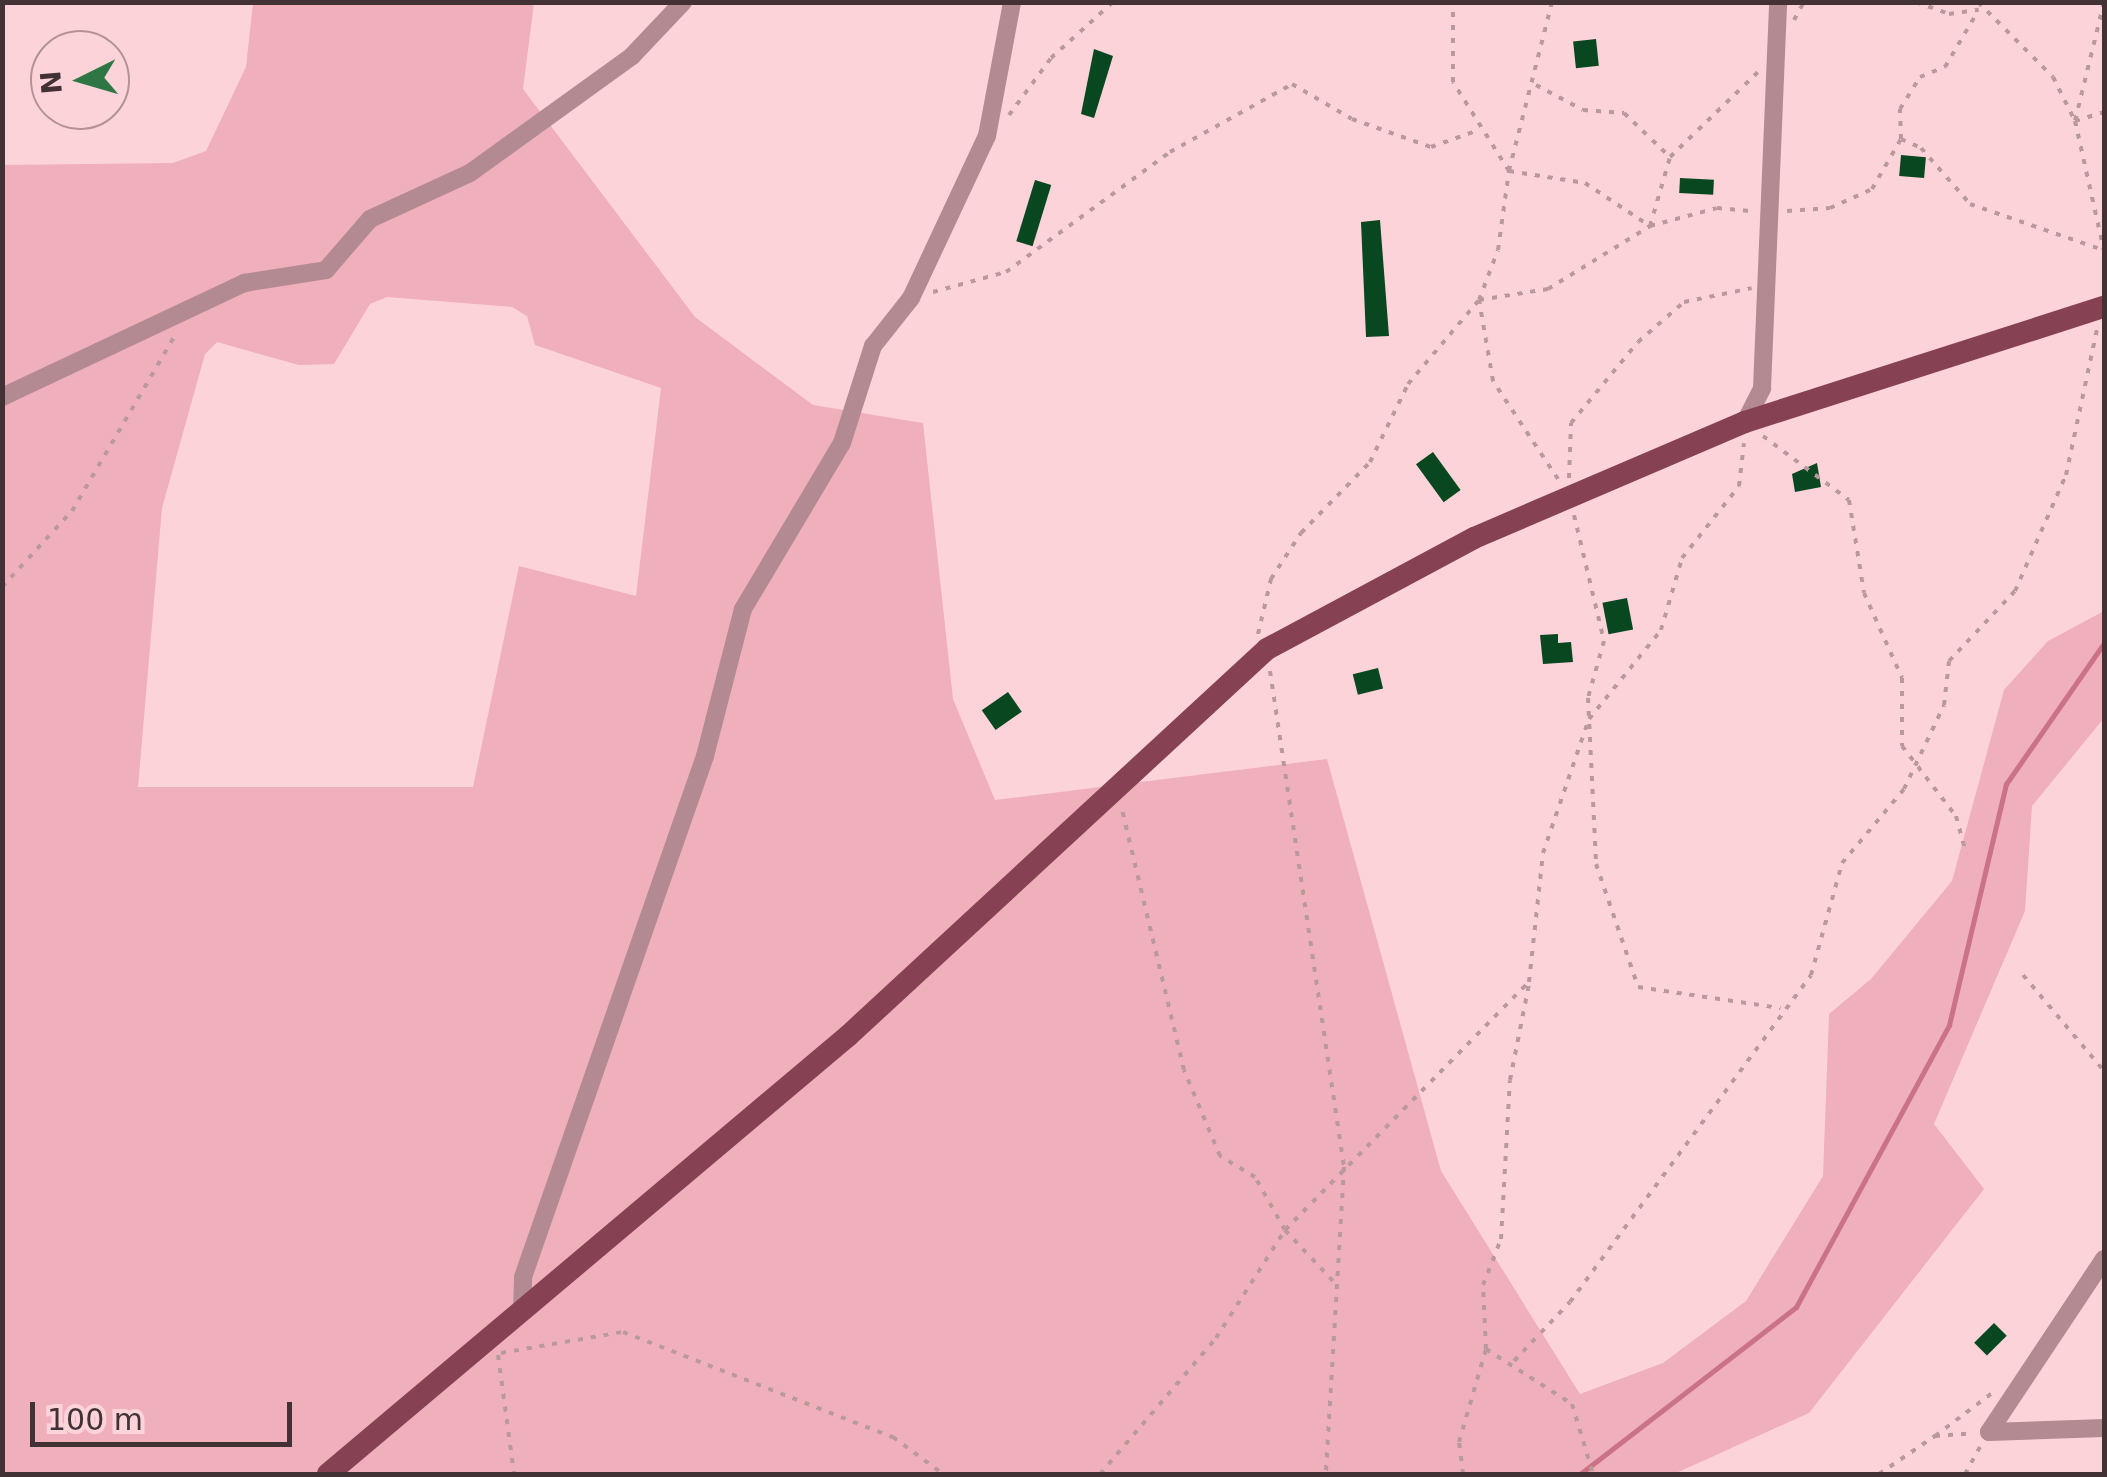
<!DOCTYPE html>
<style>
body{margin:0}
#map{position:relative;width:2107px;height:1477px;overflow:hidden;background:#fdd3da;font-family:"DejaVu Sans",sans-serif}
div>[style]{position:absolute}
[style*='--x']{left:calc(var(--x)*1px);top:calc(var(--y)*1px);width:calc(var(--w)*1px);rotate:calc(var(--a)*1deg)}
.green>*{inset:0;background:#efafbb}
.stream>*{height:5px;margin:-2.5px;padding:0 2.5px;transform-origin:2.5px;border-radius:2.5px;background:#cb7386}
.building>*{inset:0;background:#084720;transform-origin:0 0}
.path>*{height:4px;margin-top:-2px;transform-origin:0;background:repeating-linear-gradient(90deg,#ba999e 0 5px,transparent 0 13px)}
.minor>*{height:18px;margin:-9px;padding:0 9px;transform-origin:9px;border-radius:9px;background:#b38a91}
.major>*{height:22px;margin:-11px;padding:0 11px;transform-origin:11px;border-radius:11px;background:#864252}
span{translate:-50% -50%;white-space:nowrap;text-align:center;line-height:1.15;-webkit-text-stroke:10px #fdd3da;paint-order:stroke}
.frame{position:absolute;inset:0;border:5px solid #433235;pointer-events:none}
.north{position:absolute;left:30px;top:30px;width:100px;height:100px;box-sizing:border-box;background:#fdd3da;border:2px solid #b39398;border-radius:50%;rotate:265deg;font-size:28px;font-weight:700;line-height:40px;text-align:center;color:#433235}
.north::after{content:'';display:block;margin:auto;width:35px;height:45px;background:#2e7744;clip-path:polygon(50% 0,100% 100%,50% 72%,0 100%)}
.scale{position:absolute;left:30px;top:1402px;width:262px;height:45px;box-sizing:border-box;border:5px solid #433235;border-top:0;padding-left:12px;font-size:30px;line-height:35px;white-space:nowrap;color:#433235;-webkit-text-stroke:8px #fdd3da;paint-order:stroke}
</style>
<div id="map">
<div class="green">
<div style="clip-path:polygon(evenodd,253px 3px,534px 3px,523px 89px,695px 317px,813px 405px,923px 423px,953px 699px,995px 800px,1327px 759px,1441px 1171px,1580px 1394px,1663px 1363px,1746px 1301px,1823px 1176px,1829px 1014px,1871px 979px,1952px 881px,2004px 690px,2048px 641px,2104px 611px,2104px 718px,2032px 806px,2025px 911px,1934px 1124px,1984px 1189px,1809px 1413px,1674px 1474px,3px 1474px,3px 165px,173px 163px,206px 151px,246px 67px,253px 3px,387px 297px,512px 307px,527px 316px,535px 345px,661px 388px,636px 596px,519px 566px,473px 787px,138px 787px,162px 508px,205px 354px,217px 342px,299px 365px,334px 364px,370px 304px,387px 297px)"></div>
</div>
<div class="stream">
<div style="--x:1580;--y:1474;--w:273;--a:-37.7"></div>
<div style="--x:1796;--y:1307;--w:321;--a:-61.5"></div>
<div style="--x:1949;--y:1025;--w:248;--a:-76.7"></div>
<div style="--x:2006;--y:784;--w:172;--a:-55.2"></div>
</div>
<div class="building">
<div style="left:1596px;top:39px;width:27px;height:23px;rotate:84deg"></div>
<div style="clip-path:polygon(1094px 49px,1113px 56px,1094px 118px,1081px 114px)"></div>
<div style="left:1901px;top:155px;width:25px;height:21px;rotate:5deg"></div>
<div style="left:1680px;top:178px;width:34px;height:15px;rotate:3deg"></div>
<div style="left:1035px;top:180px;width:17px;height:64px;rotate:17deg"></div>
<div style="clip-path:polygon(1380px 220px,1389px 336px,1366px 337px,1361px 222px)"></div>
<div style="left:1433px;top:452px;width:47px;height:21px;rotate:54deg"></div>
<div style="clip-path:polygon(1817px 463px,1821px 487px,1795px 492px,1792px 474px)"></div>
<div style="left:1627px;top:598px;width:32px;height:25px;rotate:79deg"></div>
<div style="clip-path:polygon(1558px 634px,1558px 643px,1571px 642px,1573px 662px,1543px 664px,1540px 635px)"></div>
<div style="left:1378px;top:668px;width:21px;height:26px;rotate:76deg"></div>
<div style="left:1008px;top:692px;width:24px;height:32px;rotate:55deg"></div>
<div style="left:1994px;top:1323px;width:18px;height:28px;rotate:45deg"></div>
</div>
<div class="path">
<div style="--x:1552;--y:2;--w:174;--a:104.3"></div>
<div style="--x:1509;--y:171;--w:77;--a:9"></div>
<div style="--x:1585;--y:183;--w:78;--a:33.5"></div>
<div style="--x:1650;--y:226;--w:72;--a:-73.8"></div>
<div style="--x:1670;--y:157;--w:122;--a:-44"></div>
<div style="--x:1916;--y:2;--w:35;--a:20"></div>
<div style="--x:1949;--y:14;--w:30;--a:-8"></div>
<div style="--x:1978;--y:2;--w:106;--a:45"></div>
<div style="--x:2053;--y:77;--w:49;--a:63.4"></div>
<div style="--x:2075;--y:121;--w:30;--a:-17"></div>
<div style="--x:2104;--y:2;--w:122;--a:103.7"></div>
<div style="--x:2075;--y:121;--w:133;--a:77.4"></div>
<div style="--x:1794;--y:20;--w:21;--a:-61"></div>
<div style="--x:1536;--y:85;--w:53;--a:28"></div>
<div style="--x:1583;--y:110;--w:41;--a:4.2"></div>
<div style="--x:1624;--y:113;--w:64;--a:43.7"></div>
<div style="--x:1009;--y:115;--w:71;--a:-53.6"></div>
<div style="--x:1051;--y:58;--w:84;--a:-42.1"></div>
<div style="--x:1901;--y:139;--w:30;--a:-92"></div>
<div style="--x:1900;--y:109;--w:38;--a:-58"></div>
<div style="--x:1920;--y:77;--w:27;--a:-22"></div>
<div style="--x:1945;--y:67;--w:65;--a:-59.5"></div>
<div style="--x:1787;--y:211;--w:43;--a:-4"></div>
<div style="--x:1830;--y:208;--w:46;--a:-24.3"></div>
<div style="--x:1872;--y:189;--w:58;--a:-59.9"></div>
<div style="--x:1901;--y:139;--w:22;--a:24"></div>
<div style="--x:1921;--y:148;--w:74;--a:48.8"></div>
<div style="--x:1970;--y:204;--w:138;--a:19.1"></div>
<div style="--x:933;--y:292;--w:76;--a:-15.3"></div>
<div style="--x:1006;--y:272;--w:203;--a:-36.2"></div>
<div style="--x:1170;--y:152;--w:140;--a:-29.1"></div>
<div style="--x:1292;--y:84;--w:69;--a:30.3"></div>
<div style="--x:1352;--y:119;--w:84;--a:19.5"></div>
<div style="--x:1431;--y:147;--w:48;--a:-19.6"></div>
<div style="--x:1763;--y:436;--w:107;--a:36.7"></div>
<div style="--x:1849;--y:500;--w:94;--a:80.8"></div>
<div style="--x:1864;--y:593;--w:93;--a:65.9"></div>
<div style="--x:1902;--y:678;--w:68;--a:90"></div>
<div style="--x:1902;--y:746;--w:88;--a:52.4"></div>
<div style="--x:1956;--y:816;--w:39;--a:75"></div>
<div style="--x:1569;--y:478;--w:55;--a:-87.9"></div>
<div style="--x:1571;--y:423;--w:105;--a:-50.4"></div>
<div style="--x:1638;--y:342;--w:61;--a:-41"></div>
<div style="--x:1684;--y:302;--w:69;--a:-11.6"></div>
<div style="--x:1558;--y:479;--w:118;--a:-123.6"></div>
<div style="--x:1493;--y:381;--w:82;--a:-99.8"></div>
<div style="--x:1479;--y:300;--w:70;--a:-9.1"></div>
<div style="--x:1548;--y:289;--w:120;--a:-31.7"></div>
<div style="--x:1650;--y:226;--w:69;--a:-15"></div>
<div style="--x:1717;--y:208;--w:36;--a:5"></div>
<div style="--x:1574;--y:515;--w:130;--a:76.6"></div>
<div style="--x:1604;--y:641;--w:59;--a:105.7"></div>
<div style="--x:1588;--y:698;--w:166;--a:87.2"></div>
<div style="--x:1596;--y:864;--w:130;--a:71.1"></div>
<div style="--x:1638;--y:987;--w:144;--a:8.4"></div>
<div style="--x:2;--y:587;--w:103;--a:-47.4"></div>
<div style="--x:72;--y:511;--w:202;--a:-59.6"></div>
<div style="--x:1258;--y:634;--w:57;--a:-76.7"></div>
<div style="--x:1271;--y:579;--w:55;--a:-56.9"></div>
<div style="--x:1301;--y:533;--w:99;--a:-45.8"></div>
<div style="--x:1370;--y:462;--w:87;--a:-64"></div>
<div style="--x:1408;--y:384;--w:110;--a:-49.8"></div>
<div style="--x:1479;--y:300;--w:53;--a:-69.2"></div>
<div style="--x:1498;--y:250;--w:80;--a:-82.1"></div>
<div style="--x:1509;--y:171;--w:105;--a:-122.2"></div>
<div style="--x:1453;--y:82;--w:80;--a:-90"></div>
<div style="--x:1270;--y:671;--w:501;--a:81.51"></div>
<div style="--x:1344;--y:1167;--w:308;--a:93.4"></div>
<div style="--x:2023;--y:975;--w:126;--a:49.8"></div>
<div style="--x:1333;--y:1281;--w:70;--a:-133.3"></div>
<div style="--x:1285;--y:1230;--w:348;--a:-45.5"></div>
<div style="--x:1529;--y:982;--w:130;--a:-83.8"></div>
<div style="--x:1543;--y:853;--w:142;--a:-71.1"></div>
<div style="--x:1589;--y:719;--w:114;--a:-51"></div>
<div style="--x:1661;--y:630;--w:75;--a:-73.7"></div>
<div style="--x:1682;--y:558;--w:92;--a:-51.6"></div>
<div style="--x:1739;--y:486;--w:43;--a:-83.4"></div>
<div style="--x:1486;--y:1349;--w:64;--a:-92.7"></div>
<div style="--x:1483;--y:1285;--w:49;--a:-68.6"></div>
<div style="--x:1501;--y:1239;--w:159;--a:-86.8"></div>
<div style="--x:1510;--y:1080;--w:98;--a:-78.8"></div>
<div style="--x:501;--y:1353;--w:124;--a:-9.8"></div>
<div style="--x:623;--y:1332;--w:290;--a:21.3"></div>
<div style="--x:893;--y:1437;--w:62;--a:36.5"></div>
<div style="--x:498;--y:1355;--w:120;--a:82.3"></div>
<div style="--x:1514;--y:1361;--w:81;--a:-46.5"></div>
<div style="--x:1570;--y:1302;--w:406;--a:-53.6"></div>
<div style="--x:1811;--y:975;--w:116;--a:-74.5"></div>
<div style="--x:1842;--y:863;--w:97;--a:-50"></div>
<div style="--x:1904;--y:789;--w:93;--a:-64.5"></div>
<div style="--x:1944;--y:705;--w:44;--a:-83.5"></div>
<div style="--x:1949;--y:661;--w:96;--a:-46.7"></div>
<div style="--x:2015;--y:591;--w:127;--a:-66.3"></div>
<div style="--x:2066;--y:475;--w:149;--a:-78"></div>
<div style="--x:1935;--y:1436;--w:75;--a:-36.9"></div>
<div style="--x:1100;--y:1474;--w:179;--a:-49.5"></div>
<div style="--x:1216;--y:1338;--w:128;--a:-57.4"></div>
<div style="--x:1285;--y:1230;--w:61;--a:-119.5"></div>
<div style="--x:1255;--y:1177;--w:41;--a:-149"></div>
<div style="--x:1220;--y:1156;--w:93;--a:-112.7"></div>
<div style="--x:1184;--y:1070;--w:268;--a:-103.4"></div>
<div style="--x:1463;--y:1474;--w:32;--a:-97"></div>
<div style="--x:1459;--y:1442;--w:97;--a:-73.8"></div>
<div style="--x:1486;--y:1349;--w:102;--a:32.6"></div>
<div style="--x:1572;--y:1404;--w:73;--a:73.3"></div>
<div style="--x:1879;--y:1474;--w:68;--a:-34.2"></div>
<div style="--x:1935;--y:1436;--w:39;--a:-4"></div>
<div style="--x:1965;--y:1474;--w:33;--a:-61"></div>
</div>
<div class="minor">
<div style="--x:2;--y:397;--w:268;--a:-25.2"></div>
<div style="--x:244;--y:283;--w:83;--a:-9"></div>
<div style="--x:326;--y:270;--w:67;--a:-49.2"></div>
<div style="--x:370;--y:219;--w:110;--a:-24.7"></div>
<div style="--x:470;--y:173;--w:200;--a:-35.8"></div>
<div style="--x:632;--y:56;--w:74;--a:-46.6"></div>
<div style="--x:1745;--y:422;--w:38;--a:-63"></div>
<div style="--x:1762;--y:388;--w:386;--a:-87.6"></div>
<div style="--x:522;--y:1310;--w:33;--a:-88"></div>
<div style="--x:523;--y:1277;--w:552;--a:-70.74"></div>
<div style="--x:705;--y:756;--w:152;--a:-75.5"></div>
<div style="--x:743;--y:609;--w:193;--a:-59.2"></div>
<div style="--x:842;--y:443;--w:102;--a:-72.3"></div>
<div style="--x:873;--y:346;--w:61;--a:-51.6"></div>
<div style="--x:911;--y:298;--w:179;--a:-64.9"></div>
<div style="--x:987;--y:136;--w:136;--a:-79.4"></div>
<div style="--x:1989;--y:1432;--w:208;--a:-56.4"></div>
<div style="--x:1989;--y:1432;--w:115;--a:-2"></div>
</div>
<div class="major">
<div style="--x:328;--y:1474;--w:680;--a:-40.11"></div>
<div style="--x:848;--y:1036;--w:570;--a:-42.73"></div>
<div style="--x:1267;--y:649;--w:235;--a:-28.2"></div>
<div style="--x:1474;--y:538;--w:295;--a:-23.2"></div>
<div style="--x:1745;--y:422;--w:377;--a:-17.8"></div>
</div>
<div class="frame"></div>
<div class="north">N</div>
<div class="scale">100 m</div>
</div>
